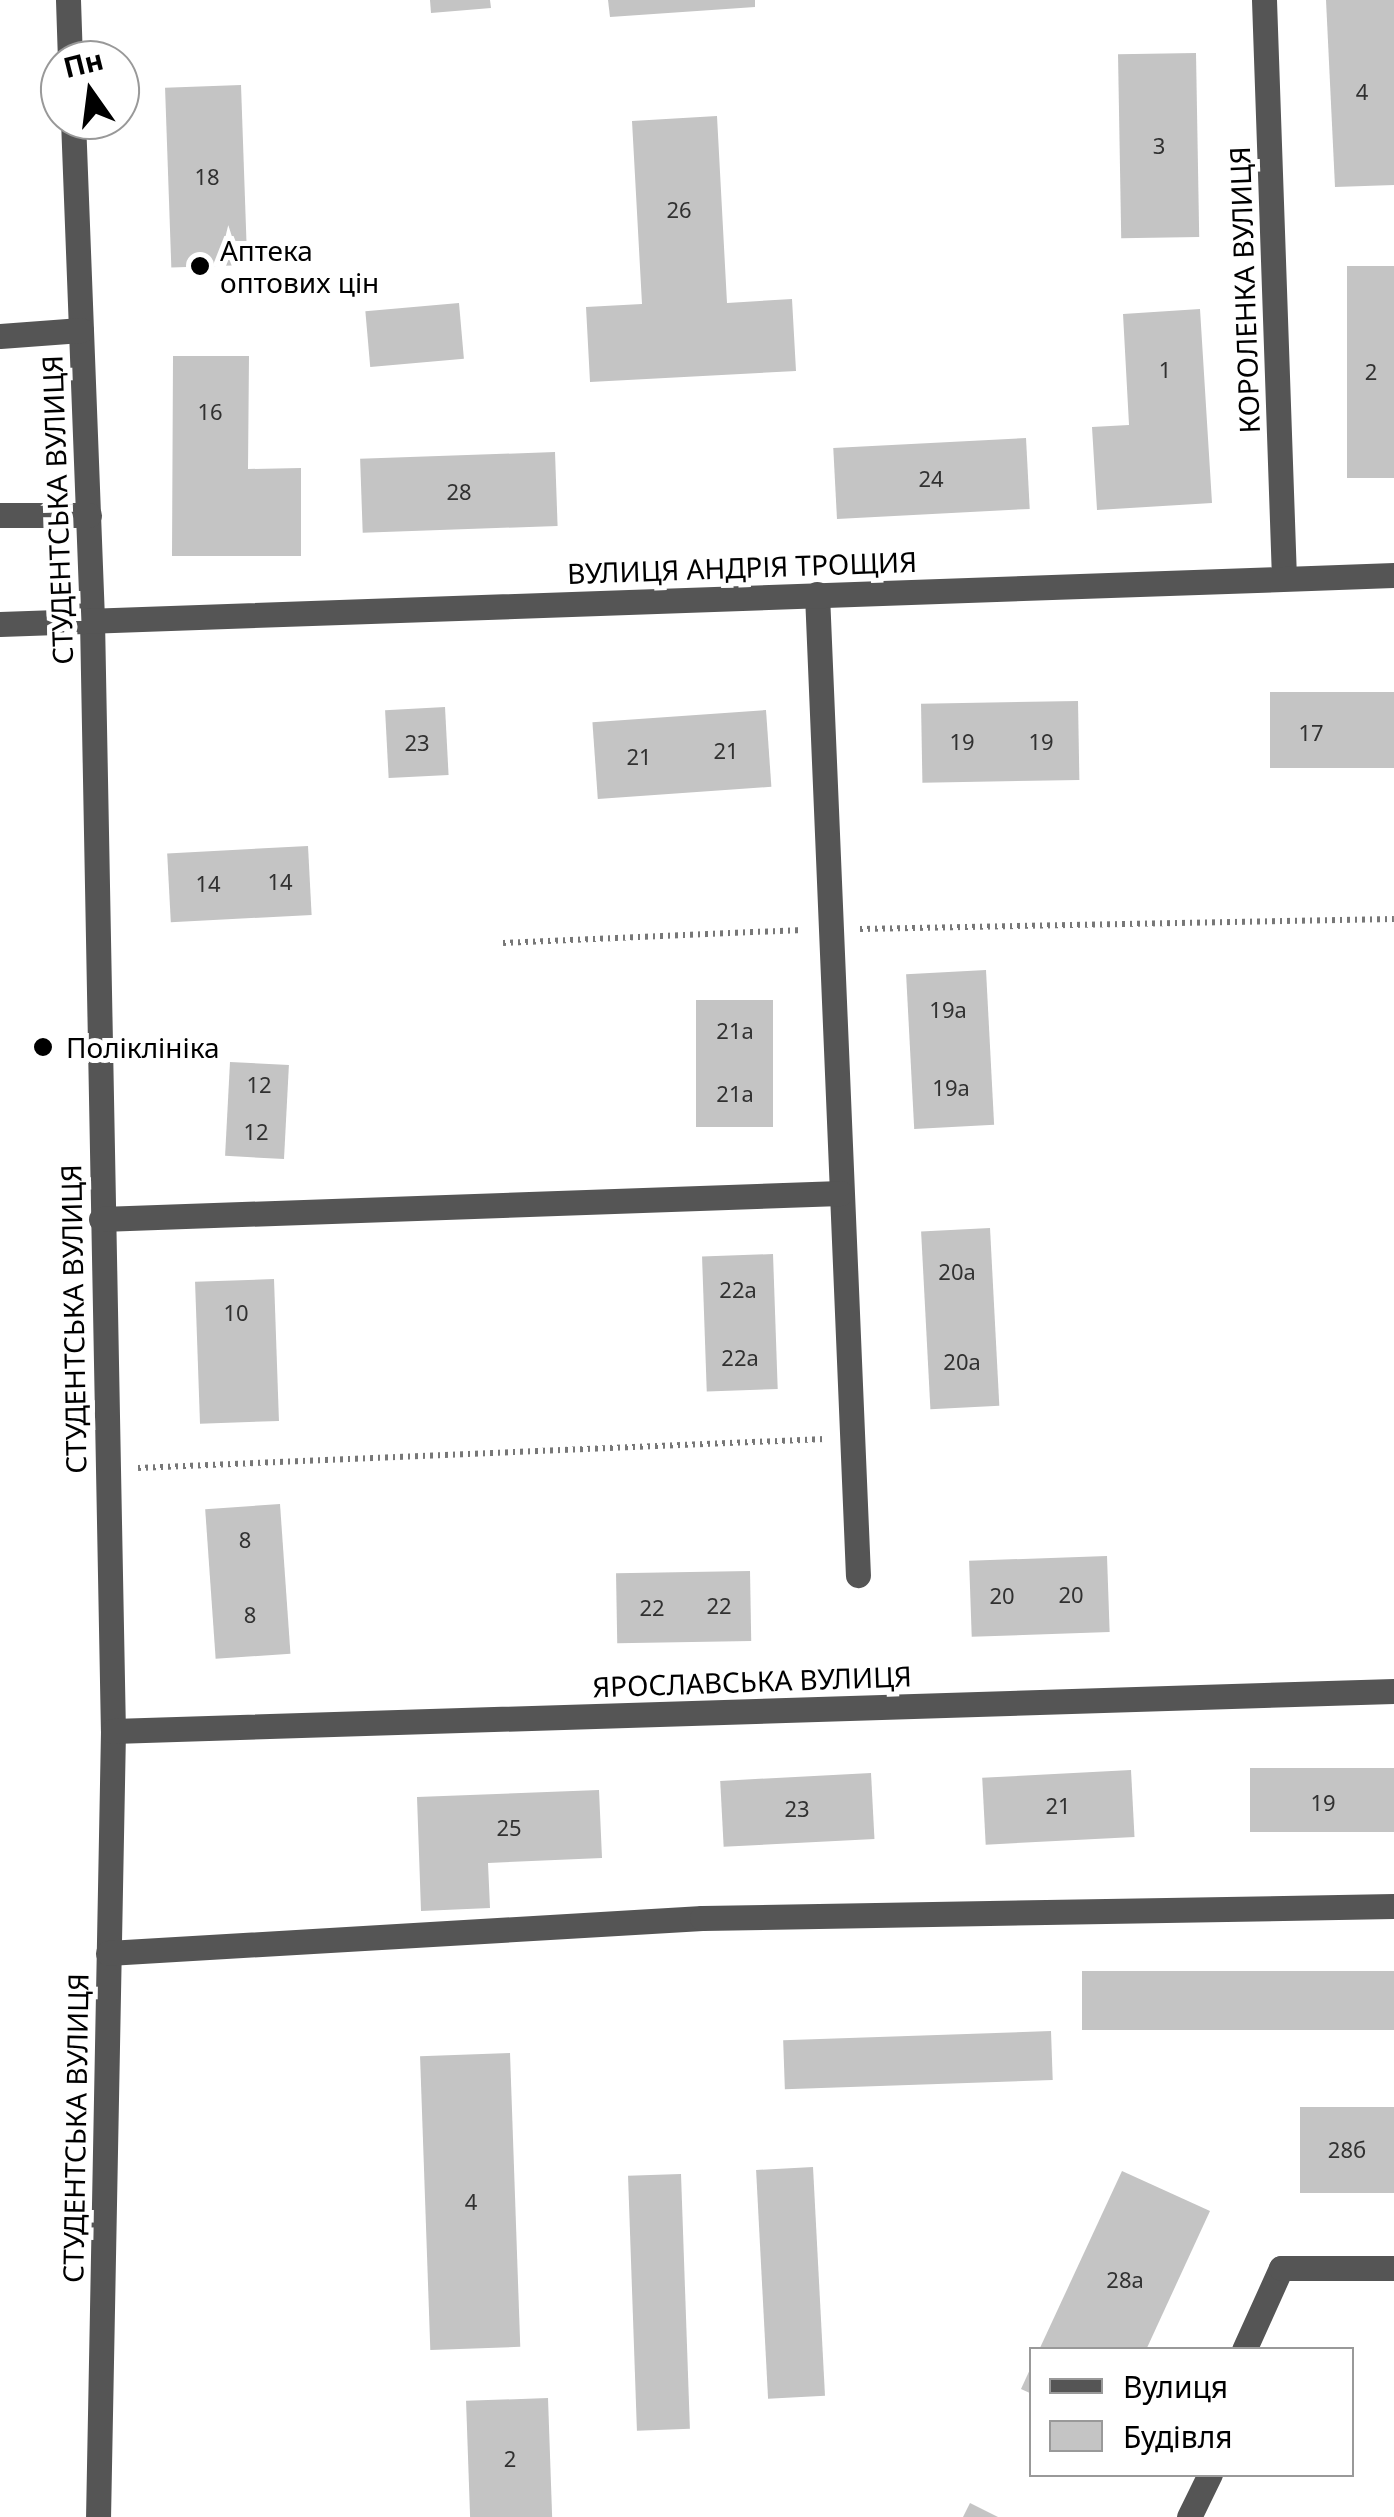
<!DOCTYPE html>
<meta charset="utf-8">
<style>
body{margin:0}
#map{position:relative;width:1394px;height:2517px;overflow:hidden;background:#fff;font-family:"Noto Sans",sans-serif}
div>[style]{position:absolute}
[style*='--x']{left:calc(var(--x)*1px);top:calc(var(--y)*1px);width:calc(var(--w)*1px);rotate:calc(var(--a)*1deg)}
.building>*{inset:0;background:#c4c4c4;transform-origin:0 0}
.path>*{height:6px;margin-top:-3px;transform-origin:0;background:repeating-linear-gradient(90deg,#777 0 2.5px,transparent 0 7.5px)}
.minor>*{height:25px;margin:-12.5px;padding:0 12.5px;transform-origin:12.5px;border-radius:12.5px;background:#555}
.dots>*{width:28px;height:28px;translate:-50% -50%;box-sizing:border-box;border:5px solid #fff;border-radius:50%}
span{translate:-50% -50%;white-space:nowrap;text-align:center;line-height:1.15;-webkit-text-stroke:10px #fff;paint-order:stroke}
.number-label{font-size:22px;color:#313131}
.number-label span{-webkit-text-stroke-width:0}
.poi-label{font-size:28px;color:#000}
.left{translate:0 -50%;text-align:left}
.street-label{font-size:28px;color:#000}
.legend{position:absolute;left:1029px;top:2347px;width:325px;height:130px;box-sizing:border-box;background:#fff;border:2px solid #999;margin:0;padding:12px 18px;list-style:none;font-size:30px;color:#000}
.legend li{display:flex;align-items:center;gap:20px;height:50px}
.legend b{width:50px;border:2px solid #999}
.north{position:absolute;left:40px;top:40px;width:100px;height:100px;box-sizing:border-box;background:#fff;border:2px solid #999;border-radius:50%;rotate:346deg;font-size:28px;font-weight:700;line-height:40px;text-align:center;color:#000}
.north::after{content:'';display:block;margin:auto;width:35px;height:45px;background:#000;clip-path:polygon(50% 0,100% 100%,50% 72%,0 100%)}
</style>
<div id="map">
<div class="building">
<div style="clip-path:polygon(430px 0,490px 0,491px 8px,431px 13px)"></div>
<div style="clip-path:polygon(608px 0,755px 0,755px 7px,610px 17px)"></div>
<div style="clip-path:polygon(1326px 0,1394px 0,1394px 185px,1335px 187px)"></div>
<div style="left:1196px;top:53px;width:184px;height:78px;rotate:89deg"></div>
<div style="left:241px;top:85px;width:180px;height:76px;rotate:88deg"></div>
<div style="clip-path:polygon(717px 116px,727px 303px,792px 299px,796px 371px,590px 382px,586px 307px,642px 304px,632px 121px)"></div>
<div style="left:1394px;top:266px;width:212px;height:47px;rotate:90deg"></div>
<div style="left:459px;top:303px;width:56px;height:94px;rotate:85deg"></div>
<div style="clip-path:polygon(1200px 309px,1212px 503px,1097px 510px,1092px 427px,1129px 425px,1123px 314px)"></div>
<div style="clip-path:polygon(173px 356px,249px 356px,248px 469px,301px 468px,301px 556px,172px 556px)"></div>
<div style="left:1026px;top:438px;width:71px;height:193px;rotate:87deg"></div>
<div style="left:555px;top:452px;width:74px;height:195px;rotate:88deg"></div>
<div style="left:1394px;top:692px;width:76px;height:124px;rotate:90deg"></div>
<div style="left:1078px;top:701px;width:79px;height:157px;rotate:89deg"></div>
<div style="left:445px;top:707px;width:68px;height:60px;rotate:87deg"></div>
<div style="left:766px;top:710px;width:77px;height:174px;rotate:86deg"></div>
<div style="left:308px;top:846px;width:69px;height:141px;rotate:87deg"></div>
<div style="left:986px;top:970px;width:155px;height:80px;rotate:87deg"></div>
<div style="left:773px;top:1000px;width:127px;height:77px;rotate:90deg"></div>
<div style="left:230px;top:1062px;width:59px;height:94px;rotate:3deg"></div>
<div style="left:990px;top:1228px;width:178px;height:69px;rotate:87deg"></div>
<div style="left:773px;top:1254px;width:135px;height:71px;rotate:88deg"></div>
<div style="left:274px;top:1279px;width:142px;height:79px;rotate:88deg"></div>
<div style="left:280px;top:1504px;width:150px;height:75px;rotate:86deg"></div>
<div style="left:1107px;top:1556px;width:76px;height:138px;rotate:88deg"></div>
<div style="left:750px;top:1571px;width:70px;height:134px;rotate:89deg"></div>
<div style="left:1394px;top:1768px;width:64px;height:144px;rotate:90deg"></div>
<div style="left:1131px;top:1770px;width:67px;height:149px;rotate:87deg"></div>
<div style="left:871px;top:1773px;width:66px;height:151px;rotate:87deg"></div>
<div style="clip-path:polygon(599px 1790px,602px 1858px,488px 1863px,490px 1908px,421px 1911px,417px 1797px)"></div>
<div style="left:1394px;top:1971px;width:59px;height:312px;rotate:90deg"></div>
<div style="left:1051px;top:2031px;width:49px;height:268px;rotate:88deg"></div>
<div style="left:510px;top:2053px;width:294px;height:90px;rotate:88deg"></div>
<div style="left:1300px;top:2107px;width:94px;height:86px"></div>
<div style="left:813px;top:2167px;width:229px;height:57px;rotate:87deg"></div>
<div style="clip-path:polygon(1122px 2171px,1210px 2211px,1146px 2350px,1039px 2350px)"></div>
<div style="left:681px;top:2174px;width:255px;height:53px;rotate:88deg"></div>
<div style="clip-path:polygon(1032px 2365px,1032px 2394px,1021px 2389px)"></div>
<div style="left:548px;top:2398px;width:119px;height:82px;rotate:88deg"></div>
<div style="clip-path:polygon(970px 2503px,998px 2517px,963px 2517px)"></div>
</div>
<div class="path">
<div style="--x:860;--y:929;--w:534;--a:-1.07"></div>
<div style="--x:503;--y:943;--w:300;--a:-2.5"></div>
<div style="--x:138;--y:1468;--w:687;--a:-2.42"></div>
</div>
<div class="minor">
<div style="--x:68;--y:0;--w:60;--a:88.1"></div>
<div style="--x:1264;--y:0;--w:578;--a:88.02"></div>
<div style="--x:73;--y:120;--w:500;--a:87.82"></div>
<div style="--x:92;--y:620;--w:1111;--a:88.92"></div>
<div style="--x:113;--y:1731;--w:786;--a:91.09"></div>
<div style="--x:0;--y:336;--w:81;--a:-4.2"></div>
<div style="--x:0;--y:515;--w:89;--a:0"></div>
<div style="--x:817;--y:594;--w:982;--a:87.61"></div>
<div style="--x:0;--y:624;--w:1395;--a:-2.01"></div>
<div style="--x:101;--y:1219;--w:740;--a:-2.01"></div>
<div style="--x:113;--y:1731;--w:1282;--a:-1.79"></div>
<div style="--x:108;--y:1953;--w:595;--a:-3.37"></div>
<div style="--x:702;--y:1918;--w:692;--a:-0.99"></div>
<div style="--x:1244;--y:2350;--w:90;--a:-65.7"></div>
<div style="--x:1281;--y:2268;--w:113;--a:0"></div>
<div style="--x:1189;--y:2517;--w:48;--a:-64"></div>
</div>
<div class="dots">
<div style="left:200px;top:266px;background:#000"></div>
<div style="left:43px;top:1047px;background:#000"></div>
</div>
<div class="number-label">
<span style="left:1362px;top:92px">4</span>
<span style="left:1159px;top:146px">3</span>
<span style="left:207px;top:177px">18</span>
<span style="left:679px;top:210px">26</span>
<span style="left:1165px;top:370px">1</span>
<span style="left:1371px;top:372px">2</span>
<span style="left:210px;top:412px">16</span>
<span style="left:931px;top:479px">24</span>
<span style="left:459px;top:492px">28</span>
<span style="left:1311px;top:733px">17</span>
<span style="left:962px;top:742px">19</span>
<span style="left:1041px;top:742px">19</span>
<span style="left:417px;top:743px">23</span>
<span style="left:726px;top:751px">21</span>
<span style="left:639px;top:757px">21</span>
<span style="left:280px;top:882px">14</span>
<span style="left:208px;top:884px">14</span>
<span style="left:948px;top:1010px">19а</span>
<span style="left:735px;top:1031px">21а</span>
<span style="left:259px;top:1085px">12</span>
<span style="left:951px;top:1088px">19а</span>
<span style="left:735px;top:1094px">21а</span>
<span style="left:256px;top:1132px">12</span>
<span style="left:957px;top:1272px">20а</span>
<span style="left:738px;top:1290px">22а</span>
<span style="left:236px;top:1313px">10</span>
<span style="left:740px;top:1358px">22а</span>
<span style="left:962px;top:1362px">20а</span>
<span style="left:245px;top:1540px">8</span>
<span style="left:1071px;top:1595px">20</span>
<span style="left:1002px;top:1596px">20</span>
<span style="left:719px;top:1606px">22</span>
<span style="left:652px;top:1608px">22</span>
<span style="left:250px;top:1615px">8</span>
<span style="left:1323px;top:1803px">19</span>
<span style="left:1058px;top:1806px">21</span>
<span style="left:797px;top:1809px">23</span>
<span style="left:509px;top:1828px">25</span>
<span style="left:1347px;top:2150px">28б</span>
<span style="left:471px;top:2202px">4</span>
<span style="left:1125px;top:2280px">28а</span>
<span style="left:510px;top:2459px">2</span>
</div>
<div class="poi-label">
<span class="left" style="left:220px;top:266px">Аптека<br>оптових цін</span>
<span class="left" style="left:66px;top:1047px">Поліклініка</span>
</div>
<div class="street-label">
<span style="left:1244px;top:290px;rotate:-92deg">КОРОЛЕНКА ВУЛИЦЯ</span>
<span style="left:57px;top:510px;rotate:-92deg">СТУДЕНТСЬКА ВУЛИЦЯ</span>
<span style="left:742px;top:567px;rotate:-2deg">ВУЛИЦЯ АНДРІЯ ТРОЩИЯ</span>
<span style="left:73px;top:1319px;rotate:-91deg">СТУДЕНТСЬКА ВУЛИЦЯ</span>
<span style="left:752px;top:1681px;rotate:-2deg">ЯРОСЛАВСЬКА ВУЛИЦЯ</span>
<span style="left:75px;top:2128px;rotate:-89deg">СТУДЕНТСЬКА ВУЛИЦЯ</span>
</div>
<ul class="legend">
<li><b style="height:12px;background:#555"></b>Вулиця</li>
<li><b style="height:28px;background:#c4c4c4"></b>Будівля</li>
</ul>
<div class="north">Пн</div>
</div>
